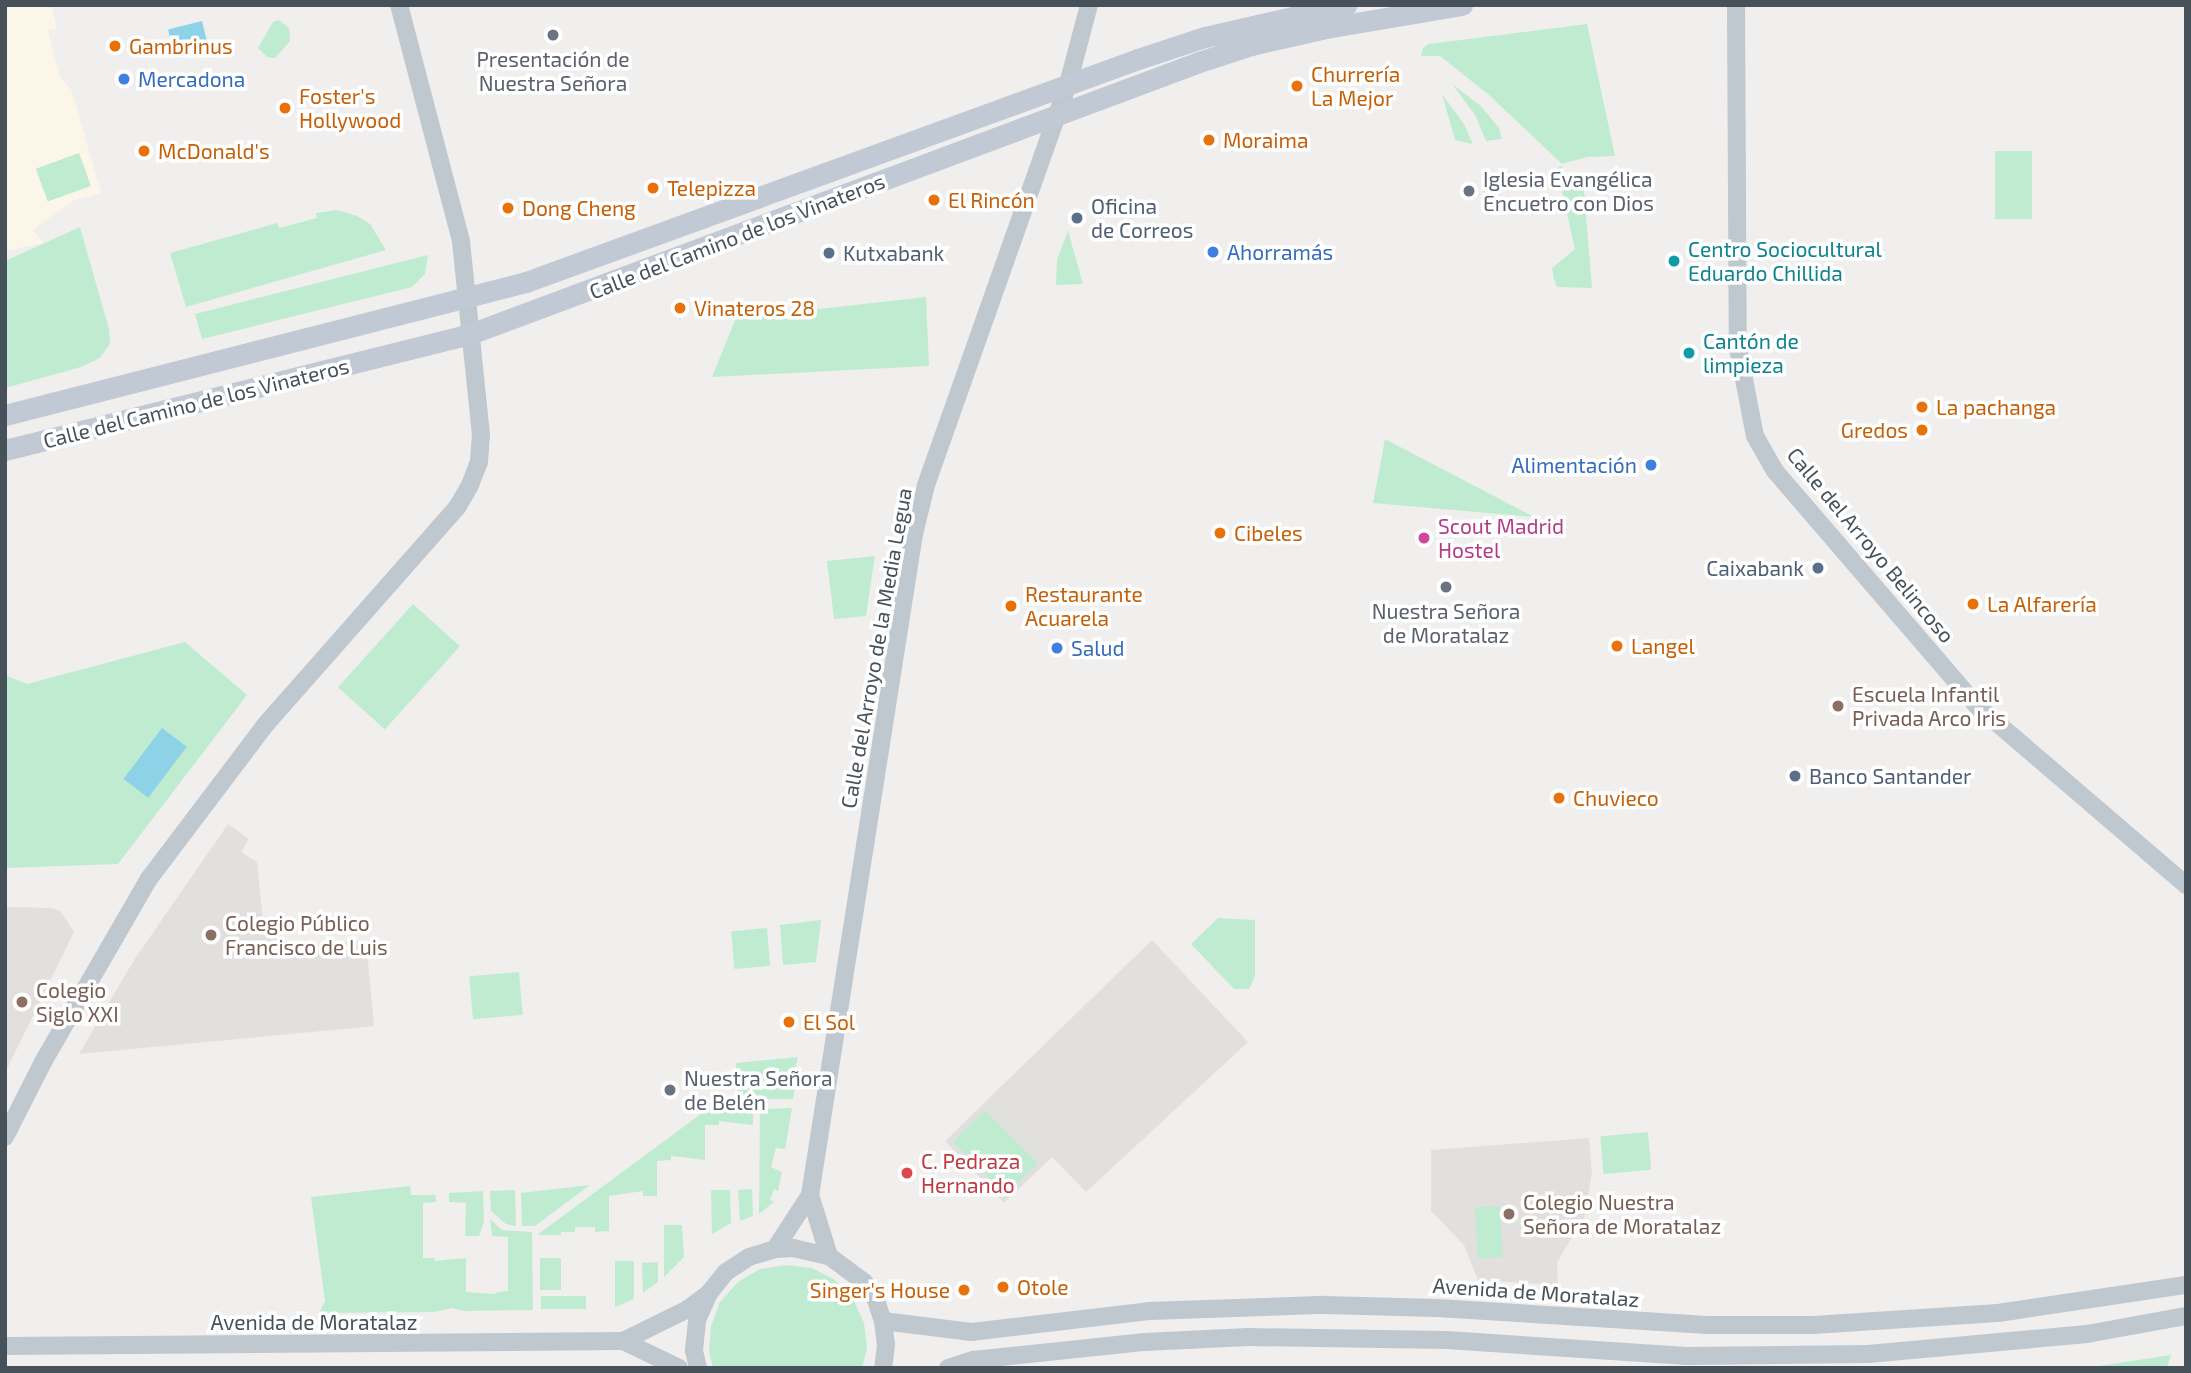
<!DOCTYPE html>
<meta charset="utf-8">
<style>
body{margin:0}
#map{position:relative;width:2191px;height:1373px;overflow:hidden;background:#f1eeee;font-family:"Exo 2",sans-serif}
div>[style]{position:absolute}
[style*='--x']{left:calc(var(--x)*1px);top:calc(var(--y)*1px);width:calc(var(--w)*1px);rotate:calc(var(--a)*1deg)}
.commercial>*{inset:0;background:#fbf6e8}
.education>*{inset:0;background:#e2dfdf}
.green>*{inset:0;background:#bfecd1;transform-origin:0 0}
.water>*{inset:0;background:#8ed2e7;transform-origin:0 0}
.tertiary>*{height:18px;margin:-9px;padding:0 9px;transform-origin:9px;border-radius:9px;background:#bfc8cf}
.secondary>*{height:21px;margin:-10.5px;padding:0 10.5px;transform-origin:10.5px;border-radius:10.5px;background:#c0c9d4}
.dots>*{width:19px;height:19px;translate:-50% -50%;box-sizing:border-box;border:4px solid #fff;border-radius:50%}
span{translate:-50% -50%;white-space:nowrap;text-align:center;line-height:1.15;-webkit-text-stroke:7px #fff;paint-order:stroke}
.food-label{font-size:21px;color:#c56008}
.left{translate:0 -50%;text-align:left}
.right{translate:-100% -50%;text-align:right}
.worship-label{font-size:21px;color:#5b616d}
.shop-label{font-size:21px;color:#366cbe}
.service-label{font-size:21px;color:#4e5e75}
.street-label{font-size:21px;color:#47515a}
.culture-label{font-size:21px;color:#0d838f}
.hotel-label{font-size:21px;color:#b23c85}
.education-label{font-size:21px;color:#785e54}
.health-label{font-size:21px;color:#be3a42}
.frame{position:absolute;inset:0;border:7px solid #47515a;pointer-events:none}
</style>
<div id="map">
<div class="commercial">
<div style="clip-path:polygon(5px 5px,51px 5px,57px 29px,48px 31px,60px 77px,72px 91px,101px 193px,73px 201px,33px 230px,43px 243px,5px 251px)"></div>
</div>
<div class="education">
<div style="clip-path:polygon(228px 824px,249px 839px,241px 852px,257px 862px,264px 931px,293px 947px,366px 940px,374px 1026px,79px 1054px,134px 960px)"></div>
<div style="clip-path:polygon(5px 907px,52px 908px,61px 912px,74px 932px,5px 1073px)"></div>
<div style="clip-path:polygon(1152px 940px,1248px 1042px,1086px 1192px,1052px 1157px,1004px 1203px,945px 1141px)"></div>
<div style="clip-path:polygon(1589px 1138px,1592px 1172px,1585px 1216px,1557px 1262px,1558px 1285px,1478px 1280px,1464px 1245px,1431px 1211px,1431px 1150px)"></div>
</div>
<div class="green">
<div style="clip-path:polygon(279px 20px,289px 28px,290px 41px,275px 58px,267px 57px,258px 48px,273px 22px)"></div>
<div style="clip-path:polygon(1587px 24px,1615px 156px,1587px 157px,1562px 164px,1489px 95px,1440px 56px,1421px 56px,1423px 48px,1429px 44px)"></div>
<div style="clip-path:polygon(1452px 84px,1481px 106px,1499px 128px,1502px 139px,1486px 141px,1475px 115px)"></div>
<div style="clip-path:polygon(1442px 94px,1464px 124px,1473px 144px,1455px 140px)"></div>
<div style="left:1995px;top:151px;width:37px;height:68px"></div>
<div style="left:79px;top:153px;width:35px;height:46px;rotate:70deg"></div>
<div style="clip-path:polygon(1562px 166px,1565px 180px,1583px 179px,1592px 288px,1557px 287px,1554px 279px,1552px 268px,1575px 249px,1557px 168px)"></div>
<div style="clip-path:polygon(337px 210px,357px 216px,370px 224px,386px 250px,186px 307px,170px 253px,277px 223px,279px 228px,317px 218px,316px 213px)"></div>
<div style="clip-path:polygon(80px 227px,109px 329px,110px 344px,100px 358px,81px 367px,5px 388px,5px 261px)"></div>
<div style="clip-path:polygon(1068px 231px,1083px 284px,1056px 285px,1057px 260px)"></div>
<div style="clip-path:polygon(428px 255px,425px 274px,412px 287px,202px 339px,195px 314px)"></div>
<div style="clip-path:polygon(926px 297px,929px 366px,712px 377px,736px 318px)"></div>
<div style="clip-path:polygon(1385px 439px,1534px 517px,1373px 503px)"></div>
<div style="clip-path:polygon(875px 556px,866px 616px,834px 619px,827px 561px)"></div>
<div style="left:413px;top:604px;width:63px;height:112px;rotate:42deg"></div>
<div style="clip-path:polygon(185px 642px,247px 695px,118px 864px,5px 868px,5px 675px,27px 684px)"></div>
<div style="clip-path:polygon(1218px 918px,1255px 920px,1255px 976px,1249px 989px,1234px 989px,1191px 944px)"></div>
<div style="clip-path:polygon(821px 920px,816px 962px,783px 965px,780px 925px)"></div>
<div style="left:767px;top:928px;width:38px;height:36px;rotate:85deg"></div>
<div style="left:519px;top:972px;width:43px;height:50px;rotate:85deg"></div>
<div style="clip-path:polygon(798px 1057px,792px 1082px,796px 1083px,793px 1099px,739px 1099px,736px 1063px)"></div>
<div style="clip-path:polygon(753px 1107px,753px 1125px,719px 1121px,719px 1125px,705px 1125px,705px 1160px,671px 1156px,671px 1160px,657px 1161px,657px 1196px,643px 1196px,643px 1191px,609px 1196px,609px 1231px,595px 1232px,595px 1227px,575px 1227px,575px 1232px,561px 1232px,561px 1235px,537px 1235px,709px 1108px)"></div>
<div style="clip-path:polygon(792px 1108px,785px 1149px,776px 1148px,771px 1167px,782px 1172px,778px 1191px,774px 1189px,770px 1200px,774px 1202px,759px 1214px,760px 1109px)"></div>
<div style="left:985px;top:1110px;width:75px;height:45px;rotate:45deg"></div>
<div style="left:1648px;top:1132px;width:38px;height:48px;rotate:85deg"></div>
<div style="clip-path:polygon(590px 1185px,535px 1226px,522px 1226px,521px 1193px)"></div>
<div style="clip-path:polygon(410px 1186px,411px 1195px,435px 1195px,436px 1202px,423px 1203px,423px 1258px,434px 1258px,435px 1261px,466px 1258px,466px 1292px,496px 1294px,497px 1292px,508px 1291px,508px 1237px,492px 1236px,490px 1219px,502px 1230px,532px 1232px,533px 1310px,463px 1311px,452px 1308px,434px 1312px,319px 1313px,325px 1301px,311px 1197px)"></div>
<div style="clip-path:polygon(752px 1189px,753px 1216px,740px 1221px,738px 1190px)"></div>
<div style="clip-path:polygon(515px 1190px,516px 1226px,506px 1224px,491px 1211px,490px 1191px)"></div>
<div style="clip-path:polygon(711px 1190px,730px 1190px,731px 1223px,712px 1234px)"></div>
<div style="clip-path:polygon(483px 1191px,484px 1221px,479px 1236px,465px 1236px,466px 1203px,449px 1202px,449px 1193px)"></div>
<div style="left:1500px;top:1206px;width:51px;height:25px;rotate:87deg"></div>
<div style="clip-path:polygon(664px 1225px,682px 1225px,684px 1257px,664px 1277px)"></div>
<div style="left:540px;top:1258px;width:21px;height:32px"></div>
<div style="clip-path:polygon(615px 1261px,634px 1261px,634px 1299px,615px 1307px)"></div>
<div style="clip-path:polygon(658px 1262px,658px 1282px,643px 1293px,642px 1263px)"></div>
<div style="clip-path:polygon(786px 1265px,812px 1268px,835px 1280px,853px 1299px,864px 1323px,867px 1348px,862px 1368px,713px 1368px,709px 1352px,711px 1326px,720px 1302px,738px 1282px,760px 1269px)"></div>
<div style="left:586px;top:1296px;width:13px;height:45px;rotate:90deg"></div>
<div style="clip-path:polygon(2171px 1355px,2167px 1368px,2085px 1368px)"></div>
</div>
<div class="water">
<div style="left:202px;top:21px;width:21px;height:35px;rotate:76deg"></div>
<div style="left:162px;top:728px;width:31px;height:64px;rotate:37deg"></div>
</div>
<div class="tertiary">
<div style="--x:1736;--y:5;--w:343;--a:89.7"></div>
<div style="--x:1738;--y:348;--w:90;--a:79.1"></div>
<div style="--x:1755;--y:436;--w:40;--a:60.3"></div>
<div style="--x:1775;--y:471;--w:308;--a:49.3"></div>
<div style="--x:1976;--y:705;--w:277;--a:40.6"></div>
<div style="--x:5;--y:1137;--w:84;--a:-63.1"></div>
<div style="--x:43;--y:1062;--w:210;--a:-60"></div>
<div style="--x:148;--y:880;--w:196;--a:-52.9"></div>
<div style="--x:266;--y:724;--w:290;--a:-48.6"></div>
<div style="--x:458;--y:506;--w:24;--a:-60"></div>
<div style="--x:470;--y:485;--w:25;--a:-69"></div>
<div style="--x:479;--y:462;--w:27;--a:-86"></div>
<div style="--x:481;--y:435;--w:195;--a:-95.9"></div>
<div style="--x:461;--y:241;--w:244;--a:-104.7"></div>
<div style="--x:810;--y:1195;--w:64;--a:72.7"></div>
<div style="--x:775;--y:1249;--w:64;--a:-57.1"></div>
<div style="--x:810;--y:1195;--w:669;--a:-81.06"></div>
<div style="--x:914;--y:534;--w:50;--a:-76.2"></div>
<div style="--x:926;--y:485;--w:425;--a:-70.5"></div>
<div style="--x:1068;--y:84;--w:82;--a:-75.1"></div>
<div style="--x:883;--y:1321;--w:89;--a:7.1"></div>
<div style="--x:971;--y:1332;--w:179;--a:-6.7"></div>
<div style="--x:1149;--y:1311;--w:176;--a:-2"></div>
<div style="--x:1325;--y:1305;--w:112;--a:1.5"></div>
<div style="--x:1437;--y:1308;--w:271;--a:3.6"></div>
<div style="--x:1707;--y:1325;--w:106;--a:0"></div>
<div style="--x:1813;--y:1325;--w:185;--a:-3.7"></div>
<div style="--x:1998;--y:1313;--w:190;--a:-8.5"></div>
<div style="--x:623;--y:1341;--w:62;--a:25.7"></div>
<div style="--x:5;--y:1346;--w:618;--a:-0.46"></div>
<div style="--x:623;--y:1341;--w:72;--a:-26.2"></div>
<div style="--x:688;--y:1309;--w:26;--a:-37"></div>
<div style="--x:698;--y:1368;--w:18;--a:-103"></div>
<div style="--x:694;--y:1350;--w:30;--a:-84"></div>
<div style="--x:697;--y:1320;--w:30;--a:-66"></div>
<div style="--x:709;--y:1293;--w:27;--a:-51"></div>
<div style="--x:726;--y:1272;--w:27;--a:-33"></div>
<div style="--x:749;--y:1257;--w:27;--a:-17"></div>
<div style="--x:775;--y:1249;--w:18;--a:-3"></div>
<div style="--x:793;--y:1248;--w:37;--a:13"></div>
<div style="--x:829;--y:1256;--w:44;--a:36.6"></div>
<div style="--x:864;--y:1282;--w:22;--a:56"></div>
<div style="--x:876;--y:1300;--w:22;--a:72"></div>
<div style="--x:883;--y:1321;--w:24;--a:83"></div>
<div style="--x:886;--y:1345;--w:23;--a:97"></div>
<div style="--x:948;--y:1368;--w:26;--a:-18"></div>
<div style="--x:973;--y:1360;--w:173;--a:-6"></div>
<div style="--x:1145;--y:1342;--w:103;--a:-2.8"></div>
<div style="--x:1248;--y:1337;--w:198;--a:0.9"></div>
<div style="--x:1446;--y:1340;--w:241;--a:3.8"></div>
<div style="--x:1686;--y:1356;--w:182;--a:-0.6"></div>
<div style="--x:1868;--y:1354;--w:220;--a:-5.2"></div>
<div style="--x:2087;--y:1334;--w:101;--a:-10.3"></div>
</div>
<div class="secondary">
<div style="--x:5;--y:415;--w:538;--a:-14.32"></div>
<div style="--x:526;--y:282;--w:651;--a:-20.02"></div>
<div style="--x:1138;--y:59;--w:71;--a:-18.2"></div>
<div style="--x:1205;--y:37;--w:145;--a:-12.8"></div>
<div style="--x:5;--y:450;--w:479;--a:-14"></div>
<div style="--x:470;--y:334;--w:778;--a:-20.46"></div>
<div style="--x:1199;--y:62;--w:55;--a:-18.1"></div>
<div style="--x:1251;--y:45;--w:77;--a:-12.8"></div>
<div style="--x:1326;--y:28;--w:138;--a:-9.6"></div>
</div>
<div class="dots">
<div style="left:553px;top:35px;background:#6b7280"></div>
<div style="left:115px;top:46px;background:#e8710a"></div>
<div style="left:124px;top:79px;background:#3f7fe0"></div>
<div style="left:1297px;top:86px;background:#e8710a"></div>
<div style="left:285px;top:108px;background:#e8710a"></div>
<div style="left:1209px;top:140px;background:#e8710a"></div>
<div style="left:144px;top:151px;background:#e8710a"></div>
<div style="left:653px;top:188px;background:#e8710a"></div>
<div style="left:1469px;top:191px;background:#6b7280"></div>
<div style="left:934px;top:200px;background:#e8710a"></div>
<div style="left:508px;top:208px;background:#e8710a"></div>
<div style="left:1077px;top:218px;background:#5c6f8a"></div>
<div style="left:1213px;top:252px;background:#3f7fe0"></div>
<div style="left:829px;top:253px;background:#5c6f8a"></div>
<div style="left:1674px;top:261px;background:#0f9aa8"></div>
<div style="left:680px;top:308px;background:#e8710a"></div>
<div style="left:1689px;top:353px;background:#0f9aa8"></div>
<div style="left:1922px;top:407px;background:#e8710a"></div>
<div style="left:1922px;top:430px;background:#e8710a"></div>
<div style="left:1651px;top:465px;background:#3f7fe0"></div>
<div style="left:1220px;top:533px;background:#e8710a"></div>
<div style="left:1424px;top:538px;background:#d1479c"></div>
<div style="left:1818px;top:568px;background:#5c6f8a"></div>
<div style="left:1446px;top:587px;background:#6b7280"></div>
<div style="left:1973px;top:604px;background:#e8710a"></div>
<div style="left:1011px;top:606px;background:#e8710a"></div>
<div style="left:1617px;top:646px;background:#e8710a"></div>
<div style="left:1057px;top:648px;background:#3f7fe0"></div>
<div style="left:1838px;top:706px;background:#8d6e63"></div>
<div style="left:1795px;top:776px;background:#5c6f8a"></div>
<div style="left:1559px;top:798px;background:#e8710a"></div>
<div style="left:211px;top:935px;background:#8d6e63"></div>
<div style="left:22px;top:1002px;background:#8d6e63"></div>
<div style="left:789px;top:1022px;background:#e8710a"></div>
<div style="left:670px;top:1090px;background:#6b7280"></div>
<div style="left:907px;top:1173px;background:#e0444e"></div>
<div style="left:1509px;top:1214px;background:#8d6e63"></div>
<div style="left:1003px;top:1287px;background:#e8710a"></div>
<div style="left:964px;top:1290px;background:#e8710a"></div>
</div>
<div class="food-label">
<span class="left" style="left:129px;top:46px">Gambrinus</span>
<span class="left" style="left:1311px;top:86px">Churrería<br>La Mejor</span>
<span class="left" style="left:299px;top:108px">Foster's<br>Hollywood</span>
<span class="left" style="left:1223px;top:140px">Moraima</span>
<span class="left" style="left:158px;top:151px">McDonald's</span>
<span class="left" style="left:667px;top:188px">Telepizza</span>
<span class="left" style="left:948px;top:200px">El Rincón</span>
<span class="left" style="left:522px;top:208px">Dong Cheng</span>
<span class="left" style="left:694px;top:308px">Vinateros 28</span>
<span class="left" style="left:1936px;top:407px">La pachanga</span>
<span class="right" style="left:1908px;top:430px">Gredos</span>
<span class="left" style="left:1234px;top:533px">Cibeles</span>
<span class="left" style="left:1025px;top:606px">Restaurante<br>Acuarela</span>
<span class="left" style="left:1987px;top:604px">La Alfarería</span>
<span class="left" style="left:1631px;top:646px">Langel</span>
<span class="left" style="left:1573px;top:798px">Chuvieco</span>
<span class="left" style="left:803px;top:1022px">El Sol</span>
<span class="left" style="left:1017px;top:1287px">Otole</span>
<span class="right" style="left:950px;top:1290px">Singer's House</span>
</div>
<div class="worship-label">
<span style="left:553px;top:71px">Presentación de<br>Nuestra Señora</span>
<span class="left" style="left:1483px;top:191px">Iglesia Evangélica<br>Encuetro con Dios</span>
<span style="left:1446px;top:623px">Nuestra Señora<br>de Moratalaz</span>
<span class="left" style="left:684px;top:1090px">Nuestra Señora<br>de Belén</span>
</div>
<div class="shop-label">
<span class="left" style="left:138px;top:79px">Mercadona</span>
<span class="left" style="left:1227px;top:252px">Ahorramás</span>
<span class="right" style="left:1637px;top:465px">Alimentación</span>
<span class="left" style="left:1071px;top:648px">Salud</span>
</div>
<div class="service-label">
<span class="left" style="left:1091px;top:218px">Oficina<br>de Correos</span>
<span class="left" style="left:843px;top:253px">Kutxabank</span>
<span class="right" style="left:1804px;top:568px">Caixabank</span>
<span class="left" style="left:1809px;top:776px">Banco Santander</span>
</div>
<div class="street-label">
<span style="left:737px;top:236px;rotate:-21deg">Calle del Camino de los Vinateros</span>
<span style="left:196px;top:403px;rotate:-14deg">Calle del Camino de los Vinateros</span>
<span style="left:1871px;top:545px;rotate:50deg">Calle del Arroyo Belincoso</span>
<span style="left:876px;top:648px;rotate:-80deg">Calle del Arroyo de la Media Legua</span>
<span style="left:1536px;top:1292px;rotate:4deg">Avenida de Moratalaz</span>
<span style="left:314px;top:1322px">Avenida de Moratalaz</span>
</div>
<div class="culture-label">
<span class="left" style="left:1688px;top:261px">Centro Sociocultural<br>Eduardo Chillida</span>
<span class="left" style="left:1703px;top:353px">Cantón de<br>limpieza</span>
</div>
<div class="hotel-label">
<span class="left" style="left:1438px;top:538px">Scout Madrid<br>Hostel</span>
</div>
<div class="education-label">
<span class="left" style="left:1852px;top:706px">Escuela Infantil<br>Privada Arco Iris</span>
<span class="left" style="left:225px;top:935px">Colegio Público<br>Francisco de Luis</span>
<span class="left" style="left:36px;top:1002px">Colegio<br>Siglo XXI</span>
<span class="left" style="left:1523px;top:1214px">Colegio Nuestra<br>Señora de Moratalaz</span>
</div>
<div class="health-label">
<span class="left" style="left:921px;top:1173px">C. Pedraza<br>Hernando</span>
</div>
<div class="frame"></div>
</div>
